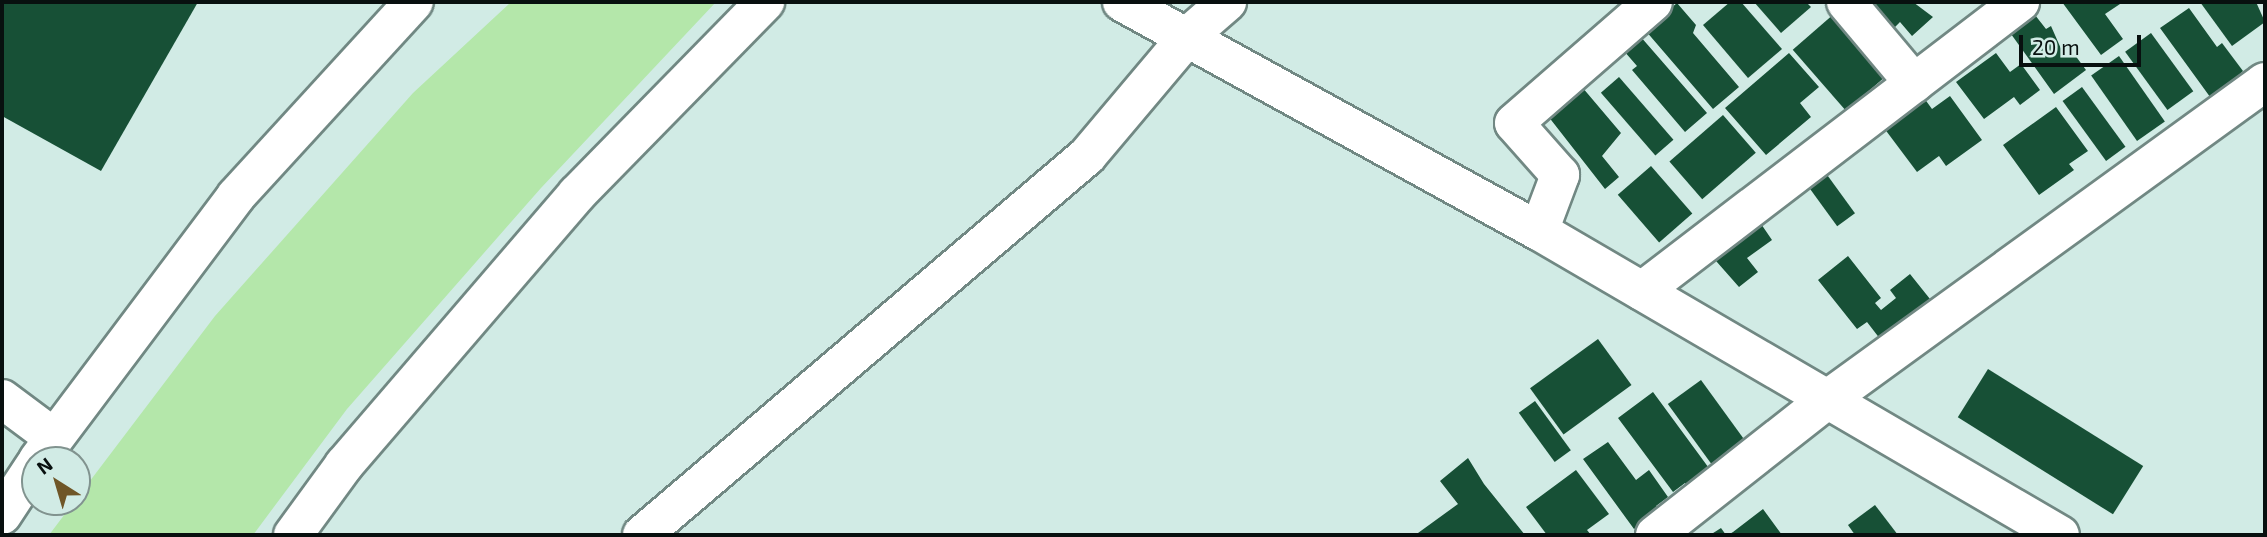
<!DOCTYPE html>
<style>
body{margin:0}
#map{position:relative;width:2267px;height:537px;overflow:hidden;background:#d1ebe5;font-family:"Exo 2",sans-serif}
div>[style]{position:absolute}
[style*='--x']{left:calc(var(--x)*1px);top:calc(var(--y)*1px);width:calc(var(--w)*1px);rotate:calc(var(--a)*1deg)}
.green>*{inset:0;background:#b4e7aa}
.building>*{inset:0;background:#175036;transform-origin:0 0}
.roads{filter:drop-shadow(2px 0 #718883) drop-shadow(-2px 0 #718883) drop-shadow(0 2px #718883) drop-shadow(0 -2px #718883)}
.minor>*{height:38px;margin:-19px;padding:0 19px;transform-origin:19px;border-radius:19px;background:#fff}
span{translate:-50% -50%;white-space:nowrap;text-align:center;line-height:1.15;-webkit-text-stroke:7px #d1ebe5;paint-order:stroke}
.frame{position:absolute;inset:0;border:4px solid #08100f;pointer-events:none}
.north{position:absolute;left:21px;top:446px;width:70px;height:70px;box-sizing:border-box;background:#d1ebe5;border:2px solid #81938f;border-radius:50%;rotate:323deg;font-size:19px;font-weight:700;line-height:28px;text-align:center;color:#08100f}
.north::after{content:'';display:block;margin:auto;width:24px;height:32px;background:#6f5627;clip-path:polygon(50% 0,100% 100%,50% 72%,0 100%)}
.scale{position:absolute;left:2019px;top:35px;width:122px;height:32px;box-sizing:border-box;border:4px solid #08100f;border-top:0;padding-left:9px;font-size:21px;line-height:24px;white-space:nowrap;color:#08100f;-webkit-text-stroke:5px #d1ebe5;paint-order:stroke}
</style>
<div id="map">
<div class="green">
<div style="clip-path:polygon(511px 2px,716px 2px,541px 188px,347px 409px,253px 535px,49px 535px,215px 316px,413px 93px)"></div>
</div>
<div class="building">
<div style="clip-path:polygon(2px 2px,198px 2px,101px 171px,2px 116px)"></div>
<div style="clip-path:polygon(1730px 2px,1741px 2px,1782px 49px,1748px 78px,1703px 25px)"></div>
<div style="clip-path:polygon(1754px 2px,1806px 2px,1811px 7px,1781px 33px)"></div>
<div style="clip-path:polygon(1871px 2px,1913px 2px,1933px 17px,1912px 36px,1900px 22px,1894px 28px)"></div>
<div style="clip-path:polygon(2062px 2px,2123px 2px,2105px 14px,2123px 39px,2101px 55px)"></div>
<div style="clip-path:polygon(2200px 2px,2256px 2px,2265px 22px,2232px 46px)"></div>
<div style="clip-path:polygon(1677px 3px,1696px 25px,1693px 33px,1739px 87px,1713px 109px,1645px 30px)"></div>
<div style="clip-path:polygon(2189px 8px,2217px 47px,2222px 43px,2243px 71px,2213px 101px,2160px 28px)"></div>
<div style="left:1835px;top:13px;width:81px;height:56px;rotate:49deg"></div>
<div style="clip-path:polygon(2035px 15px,2046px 29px,2051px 26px,2062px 51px,2069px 47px,2086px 70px,2054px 94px,2011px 34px)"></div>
<div style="left:2151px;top:33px;width:72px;height:32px;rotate:54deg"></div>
<div style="clip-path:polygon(1640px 36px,1707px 113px,1685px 132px,1632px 70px,1637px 66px,1624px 51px)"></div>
<div style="clip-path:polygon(1789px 53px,1819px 87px,1800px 103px,1811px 117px,1766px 155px,1725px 108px)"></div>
<div style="clip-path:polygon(1996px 53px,2010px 72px,2021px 64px,2040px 90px,2020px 105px,2014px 97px,1984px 119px,1956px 82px)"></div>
<div style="left:2119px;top:56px;width:80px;height:34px;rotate:55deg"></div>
<div style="left:1619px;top:77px;width:83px;height:24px;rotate:49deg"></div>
<div style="clip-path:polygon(1582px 87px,1621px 133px,1602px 156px,1619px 177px,1605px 189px,1548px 116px)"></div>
<div style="left:2082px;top:87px;width:74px;height:24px;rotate:54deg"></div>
<div style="clip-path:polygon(1950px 96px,1982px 140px,1946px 166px,1939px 156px,1917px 172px,1884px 128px,1924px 98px,1932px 109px)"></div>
<div style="clip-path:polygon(2056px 107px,2088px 151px,2069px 164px,2074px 170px,2039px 195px,2003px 145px)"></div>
<div style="left:1723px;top:115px;width:50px;height:71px;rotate:49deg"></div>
<div style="left:1651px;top:166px;width:63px;height:44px;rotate:49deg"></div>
<div style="left:1825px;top:172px;width:51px;height:22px;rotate:54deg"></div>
<div style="clip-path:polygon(1757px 218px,1772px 240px,1747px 258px,1758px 272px,1739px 287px,1709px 253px)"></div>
<div style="clip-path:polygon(1848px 256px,1881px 298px,1875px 303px,1881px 310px,1896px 298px,1890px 290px,1910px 274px,1934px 304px,1884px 344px,1867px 322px,1857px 329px,1818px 280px)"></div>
<div style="left:1598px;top:339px;width:57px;height:84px;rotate:54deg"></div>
<div style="left:1988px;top:369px;width:183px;height:57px;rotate:32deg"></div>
<div style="left:1701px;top:380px;width:76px;height:41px;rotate:54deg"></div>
<div style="clip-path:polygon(1653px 392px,1714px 475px,1692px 492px,1685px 483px,1673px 492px,1618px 418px)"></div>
<div style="left:1535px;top:401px;width:61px;height:20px;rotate:54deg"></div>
<div style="clip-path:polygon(1608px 442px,1636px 480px,1649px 470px,1668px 497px,1656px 506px,1659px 510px,1634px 529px,1583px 459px)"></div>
<div style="clip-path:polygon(1468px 458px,1484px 484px,1525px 535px,1418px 533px,1458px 504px,1440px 481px)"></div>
<div style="clip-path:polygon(1576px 470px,1609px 514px,1587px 530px,1591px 535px,1547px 535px,1526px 507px)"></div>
<div style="clip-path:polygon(1875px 505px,1898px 535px,1855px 535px,1848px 525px)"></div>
<div style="clip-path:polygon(1763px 509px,1782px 535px,1728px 535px,1733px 532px)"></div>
<div style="clip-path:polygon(1721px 528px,1726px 535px,1710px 535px)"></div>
</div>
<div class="roads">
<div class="minor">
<div style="--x:1122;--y:2;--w:476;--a:28.8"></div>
<div style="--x:1539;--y:231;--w:603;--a:30.26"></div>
<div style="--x:1846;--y:2;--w:106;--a:50"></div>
<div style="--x:1539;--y:231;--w:60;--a:-69.4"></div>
<div style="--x:1560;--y:175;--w:69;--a:-131.5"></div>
<div style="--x:1514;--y:123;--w:184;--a:-41"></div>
<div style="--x:1642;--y:291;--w:476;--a:-37.4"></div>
<div style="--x:2;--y:399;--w:64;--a:36.7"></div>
<div style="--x:38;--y:460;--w:330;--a:-53.1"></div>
<div style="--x:236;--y:196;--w:263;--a:-47.5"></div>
<div style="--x:2;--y:515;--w:60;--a:-56.6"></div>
<div style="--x:293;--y:535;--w:87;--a:-53.9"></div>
<div style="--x:344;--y:465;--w:357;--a:-49.3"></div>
<div style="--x:577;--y:194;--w:269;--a:-45.6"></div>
<div style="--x:642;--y:535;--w:585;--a:-40.42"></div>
<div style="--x:1087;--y:156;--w:157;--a:-49.9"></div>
<div style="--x:1188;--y:36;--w:52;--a:-41.1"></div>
<div style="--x:1655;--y:535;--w:220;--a:-38.2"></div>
<div style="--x:1828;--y:399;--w:540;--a:-35.96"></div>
</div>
</div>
<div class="frame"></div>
<div class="north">N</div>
<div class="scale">20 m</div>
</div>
